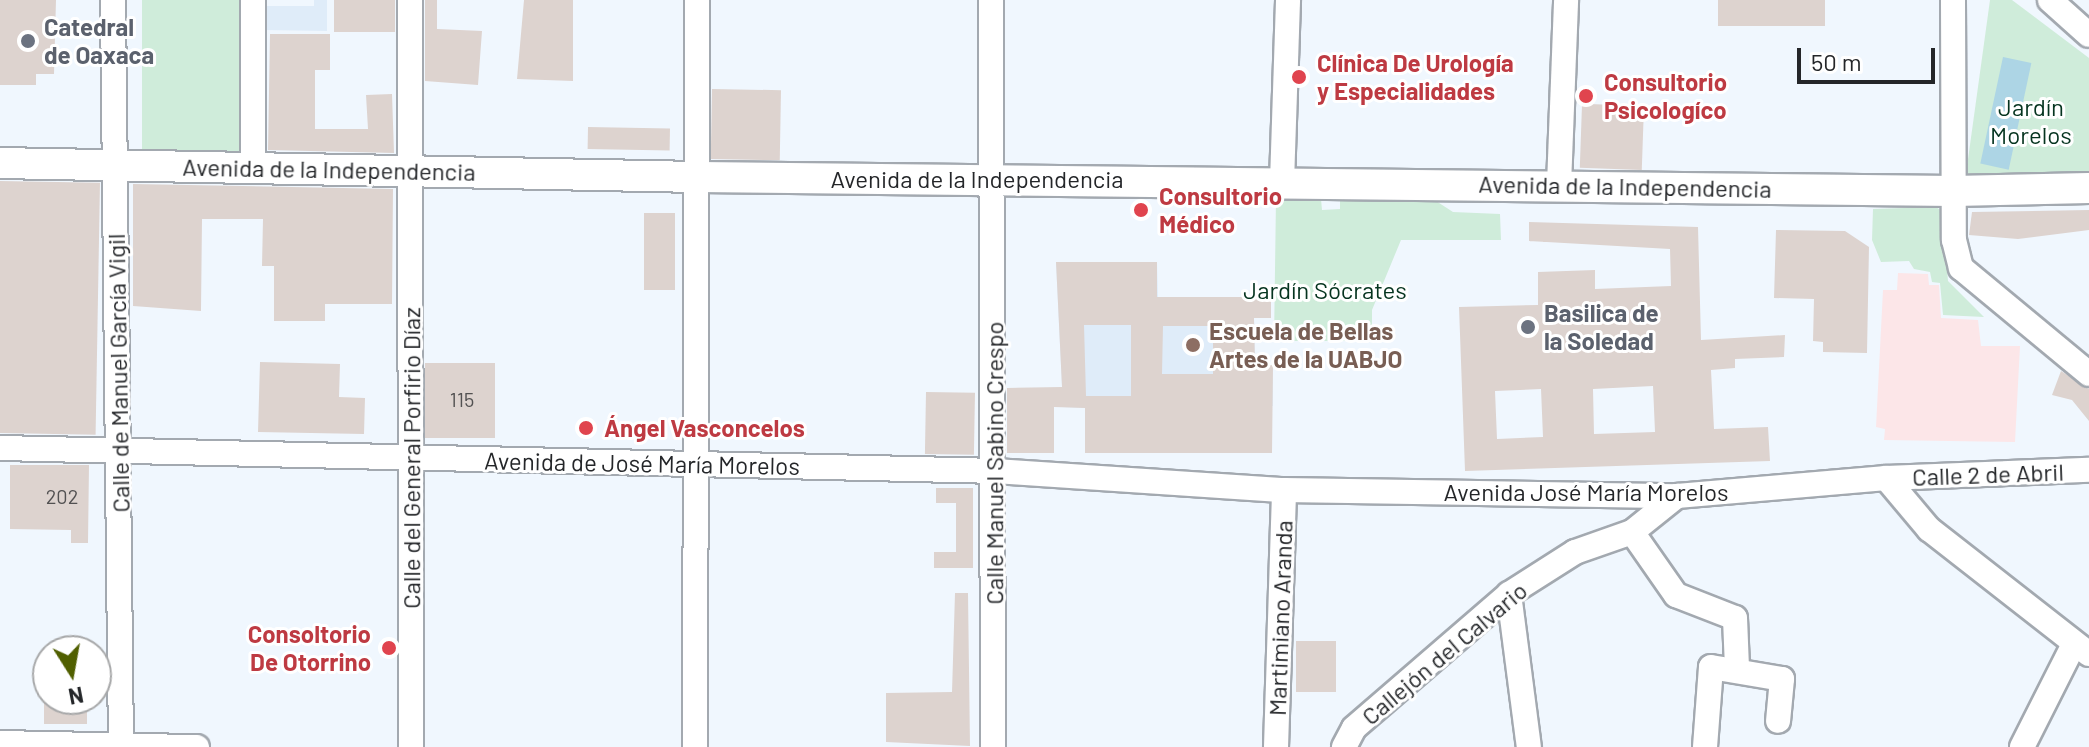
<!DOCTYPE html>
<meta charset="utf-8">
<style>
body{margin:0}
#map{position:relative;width:2089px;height:747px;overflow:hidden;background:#f0f7fe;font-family:Barlow,sans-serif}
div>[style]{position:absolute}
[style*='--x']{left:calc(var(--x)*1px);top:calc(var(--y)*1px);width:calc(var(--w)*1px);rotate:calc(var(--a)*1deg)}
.commercial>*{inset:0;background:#fce6e8}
.built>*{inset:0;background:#dfecf9}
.green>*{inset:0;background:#cfecda;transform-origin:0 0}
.water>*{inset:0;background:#add5e5;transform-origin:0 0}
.building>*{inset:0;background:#ddd3cf;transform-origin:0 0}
.roads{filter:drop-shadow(2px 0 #a3a9b0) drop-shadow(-2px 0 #a3a9b0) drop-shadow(0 2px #a3a9b0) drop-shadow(0 -2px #a3a9b0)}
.minor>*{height:24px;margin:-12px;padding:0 12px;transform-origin:12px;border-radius:12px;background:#fff}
.major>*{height:30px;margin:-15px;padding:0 15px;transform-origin:15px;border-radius:15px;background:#fff}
.dots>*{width:22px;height:22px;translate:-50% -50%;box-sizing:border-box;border:4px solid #fff;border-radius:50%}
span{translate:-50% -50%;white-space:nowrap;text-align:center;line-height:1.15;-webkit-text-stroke:6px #fff;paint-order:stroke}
.number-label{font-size:20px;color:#525152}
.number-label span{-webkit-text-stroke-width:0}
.worship-label{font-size:24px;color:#5b616d;font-weight:700}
.left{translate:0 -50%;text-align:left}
.health-label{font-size:24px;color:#be3a42;font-weight:700}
.right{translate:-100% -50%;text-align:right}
.park-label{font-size:24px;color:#05341f}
.street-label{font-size:24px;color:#242629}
.education-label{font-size:24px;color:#785e54;font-weight:700}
.north{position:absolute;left:32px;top:635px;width:80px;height:80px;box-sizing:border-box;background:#fff;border:2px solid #a7a8a9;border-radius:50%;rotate:169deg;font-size:22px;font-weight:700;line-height:32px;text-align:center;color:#242629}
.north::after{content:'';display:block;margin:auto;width:28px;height:36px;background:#505f00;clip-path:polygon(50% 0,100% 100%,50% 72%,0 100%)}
.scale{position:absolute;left:1797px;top:48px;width:138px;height:36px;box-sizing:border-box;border:4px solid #242629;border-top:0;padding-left:10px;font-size:24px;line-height:28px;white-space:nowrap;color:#242629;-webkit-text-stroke:6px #fff;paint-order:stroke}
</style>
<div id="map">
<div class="commercial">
<div style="clip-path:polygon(1898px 273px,1928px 274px,1929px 285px,1939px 285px,1941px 318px,1978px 320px,1981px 346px,2020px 346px,2015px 442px,1884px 440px,1885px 429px,1876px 427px,1883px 290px,1897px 290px)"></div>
</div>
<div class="built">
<div style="clip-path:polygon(314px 0,327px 0,327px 31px,264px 30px,264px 6px,314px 6px)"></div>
<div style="clip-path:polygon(1056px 262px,1157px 262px,1158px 297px,1271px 297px,1271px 318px,1254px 318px,1255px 364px,1273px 365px,1273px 406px,1155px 406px,1154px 453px,1085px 453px,1085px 408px,1063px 407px)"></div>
</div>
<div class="green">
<div style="left:142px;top:0;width:104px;height:159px"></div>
<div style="clip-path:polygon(1990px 0,2012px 0,2089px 58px,2089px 178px,1965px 181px)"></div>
<div style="clip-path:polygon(1276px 198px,1321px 199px,1322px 210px,1340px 209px,1340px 199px,1436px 201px,1453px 212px,1500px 214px,1501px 240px,1401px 240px,1372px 310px,1372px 341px,1274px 341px)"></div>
<div style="clip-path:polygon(1936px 207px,1942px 211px,1948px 281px,1984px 317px,1943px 315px,1940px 283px,1932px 282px,1930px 272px,1914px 269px,1909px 261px,1881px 262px,1872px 240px,1873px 209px)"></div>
</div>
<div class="water">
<div style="left:2003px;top:57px;width:29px;height:109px;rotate:12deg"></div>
</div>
<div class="building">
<div style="clip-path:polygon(0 0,56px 0,54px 74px,36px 74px,36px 85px,0 85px)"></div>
<div style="left:334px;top:0;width:61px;height:32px"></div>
<div style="clip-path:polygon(425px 0,437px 0,437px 29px,482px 31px,478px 85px,425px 81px)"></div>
<div style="clip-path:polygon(524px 0,573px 0,573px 81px,517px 79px)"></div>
<div style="left:1718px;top:0;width:107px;height:26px"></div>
<div style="clip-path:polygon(270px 34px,330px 34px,330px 70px,315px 70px,315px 129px,368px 129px,366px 95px,392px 94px,394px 153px,268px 150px)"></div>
<div style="left:712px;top:89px;width:69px;height:70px;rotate:1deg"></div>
<div style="left:1644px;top:106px;width:64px;height:62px;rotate:92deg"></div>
<div style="left:588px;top:127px;width:82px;height:22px;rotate:1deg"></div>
<div style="left:0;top:181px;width:100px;height:252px;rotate:1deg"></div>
<div style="clip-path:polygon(133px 184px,393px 189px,392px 304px,325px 304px,325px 321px,274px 321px,274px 266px,262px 266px,263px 219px,202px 219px,201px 311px,133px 306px)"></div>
<div style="clip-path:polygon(2089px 210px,2089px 230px,2018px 239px,1969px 235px,1972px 212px)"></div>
<div style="left:644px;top:213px;width:31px;height:77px"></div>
<div style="clip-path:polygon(evenodd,1529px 222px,1698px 227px,1701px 340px,1785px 335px,1784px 357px,1735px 359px,1735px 368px,1711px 370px,1714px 429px,1768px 427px,1770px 461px,1465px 471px,1459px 307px,1538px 305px,1538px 272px,1595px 270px,1595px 289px,1671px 286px,1670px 249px,1529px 241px,1529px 222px,1653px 386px,1655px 432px,1594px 434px,1593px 389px,1653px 386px,1529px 222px,1541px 389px,1543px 437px,1497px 439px,1495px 391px,1541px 389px)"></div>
<div style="clip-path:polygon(1776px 230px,1845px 231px,1869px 247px,1867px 353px,1823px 352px,1823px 342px,1813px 341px,1814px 299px,1774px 298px)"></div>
<div style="clip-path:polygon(evenodd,1056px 262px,1157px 262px,1157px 297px,1271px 297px,1271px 318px,1254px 318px,1255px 365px,1273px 365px,1272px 453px,1085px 453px,1085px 408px,1054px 407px,1054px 453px,1007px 453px,1007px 388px,1062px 387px,1056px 262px,1084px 325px,1131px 325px,1131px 396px,1086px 396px,1084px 325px,1056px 262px,1163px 326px,1213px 326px,1213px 374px,1162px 374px,1163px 326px)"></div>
<div style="clip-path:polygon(260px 362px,340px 364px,339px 397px,365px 398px,364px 434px,258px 432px)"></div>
<div style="left:495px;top:363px;width:75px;height:70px;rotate:90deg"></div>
<div style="clip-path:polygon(2061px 371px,2089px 389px,2089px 421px,2072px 400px,2052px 395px)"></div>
<div style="left:926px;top:392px;width:49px;height:62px;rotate:1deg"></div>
<div style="clip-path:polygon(10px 465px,89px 465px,88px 543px,71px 543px,71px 530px,10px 529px)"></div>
<div style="clip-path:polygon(936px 488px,973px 488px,973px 568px,934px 568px,934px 552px,956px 552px,956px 503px,936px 503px)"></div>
<div style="clip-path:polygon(955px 593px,968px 593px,970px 746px,886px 742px,886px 693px,952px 692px)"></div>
<div style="left:1296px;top:641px;width:40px;height:51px"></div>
<div style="left:44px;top:699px;width:43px;height:25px"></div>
</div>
<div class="roads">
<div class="minor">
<div style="--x:113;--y:0;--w:747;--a:89.39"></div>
<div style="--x:253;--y:0;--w:167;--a:90"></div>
<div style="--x:410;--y:0;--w:747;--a:89.92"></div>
<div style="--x:991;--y:0;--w:747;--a:89.85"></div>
<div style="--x:1953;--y:0;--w:240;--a:89.8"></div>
<div style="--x:1954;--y:240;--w:29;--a:76"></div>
<div style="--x:1961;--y:268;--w:166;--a:39.6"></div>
<div style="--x:2050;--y:0;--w:52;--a:41.9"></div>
<div style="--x:1282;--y:182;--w:182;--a:-88.1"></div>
<div style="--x:1559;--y:185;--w:185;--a:-87.8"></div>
<div style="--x:0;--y:448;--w:995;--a:1.32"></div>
<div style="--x:995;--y:471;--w:290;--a:3.8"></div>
<div style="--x:1284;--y:490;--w:393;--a:0.9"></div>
<div style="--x:1677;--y:496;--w:210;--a:-4.9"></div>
<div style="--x:1886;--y:478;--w:203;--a:-2.3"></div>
<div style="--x:1886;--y:478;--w:67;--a:49.9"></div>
<div style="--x:1929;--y:529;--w:203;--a:38"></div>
<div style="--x:1632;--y:532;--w:77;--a:55.1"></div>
<div style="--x:1676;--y:595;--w:63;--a:21.3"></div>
<div style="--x:1735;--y:618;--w:50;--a:87.7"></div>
<div style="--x:1509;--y:594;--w:154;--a:82.6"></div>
<div style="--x:0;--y:743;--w:197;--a:1.2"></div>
<div style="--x:695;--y:747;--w:747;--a:-89.85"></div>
<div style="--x:1276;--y:747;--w:257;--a:-88.2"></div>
<div style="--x:1344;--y:747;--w:21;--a:-62"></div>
<div style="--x:1354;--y:728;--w:205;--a:-40.8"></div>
<div style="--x:1509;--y:594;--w:78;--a:-32.5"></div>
<div style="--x:1575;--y:552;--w:60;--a:-19.3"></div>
<div style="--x:1632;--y:532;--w:58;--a:-38.7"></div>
<div style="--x:1705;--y:747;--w:80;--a:-85.7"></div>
<div style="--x:1711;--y:667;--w:72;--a:9.6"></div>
<div style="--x:1782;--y:679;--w:42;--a:95.4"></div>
<div style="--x:2022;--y:747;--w:115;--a:-63.2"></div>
</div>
<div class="major">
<div style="--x:0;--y:163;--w:699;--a:1.15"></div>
<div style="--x:699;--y:177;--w:1255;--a:0.64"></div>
<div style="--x:1954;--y:191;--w:135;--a:-1.3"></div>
</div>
</div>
<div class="dots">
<div style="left:28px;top:41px;background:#6b7280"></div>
<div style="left:1299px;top:77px;background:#e0444e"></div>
<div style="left:1586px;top:96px;background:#e0444e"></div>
<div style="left:1141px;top:210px;background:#e0444e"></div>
<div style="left:1528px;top:327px;background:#6b7280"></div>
<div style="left:1193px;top:345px;background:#8d6e63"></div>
<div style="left:586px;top:428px;background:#e0444e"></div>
<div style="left:389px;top:648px;background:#e0444e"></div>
</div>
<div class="number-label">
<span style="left:462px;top:399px">115</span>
<span style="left:62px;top:496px">202</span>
</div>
<div class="worship-label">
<span class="left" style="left:44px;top:41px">Catedral<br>de Oaxaca</span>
<span class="left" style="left:1544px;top:327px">Basilica de<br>la Soledad</span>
</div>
<div class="health-label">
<span class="left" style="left:1317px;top:77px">Clínica De Urología<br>y Especialidades</span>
<span class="left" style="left:1604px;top:96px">Consultorio<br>Psicologíco</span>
<span class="left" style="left:1159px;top:210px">Consultorio<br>Médico</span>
<span class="left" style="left:604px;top:428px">Ángel Vasconcelos</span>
<span class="right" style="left:371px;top:648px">Consoltorio<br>De Otorrino</span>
</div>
<div class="park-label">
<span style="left:2031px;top:121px">Jardín<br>Morelos</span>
<span style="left:1325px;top:290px">Jardín Sócrates</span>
</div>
<div class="street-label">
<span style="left:329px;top:169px;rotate:1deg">Avenida de la Independencia</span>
<span style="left:977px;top:179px">Avenida de la Independencia</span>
<span style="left:1625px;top:186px;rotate:1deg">Avenida de la Independencia</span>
<span style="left:118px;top:373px;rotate:-91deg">Calle de Manuel García Vigil</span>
<span style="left:411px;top:458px;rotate:-90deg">Calle del General Porfirio Díaz</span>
<span style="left:642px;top:463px;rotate:1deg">Avenida de José María Morelos</span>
<span style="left:994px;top:463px;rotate:-90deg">Calle Manuel Sabino Crespo</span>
<span style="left:1988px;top:474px;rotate:-2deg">Calle 2 de Abril</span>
<span style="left:1586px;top:492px">Avenida José María Morelos</span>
<span style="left:1280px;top:618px;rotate:-88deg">Martimiano Aranda</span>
<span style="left:1444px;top:653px;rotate:-40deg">Callejón del Calvario</span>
</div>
<div class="education-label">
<span class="left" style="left:1209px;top:345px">Escuela de Bellas<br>Artes de la UABJO</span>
</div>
<div class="north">N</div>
<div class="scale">50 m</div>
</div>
